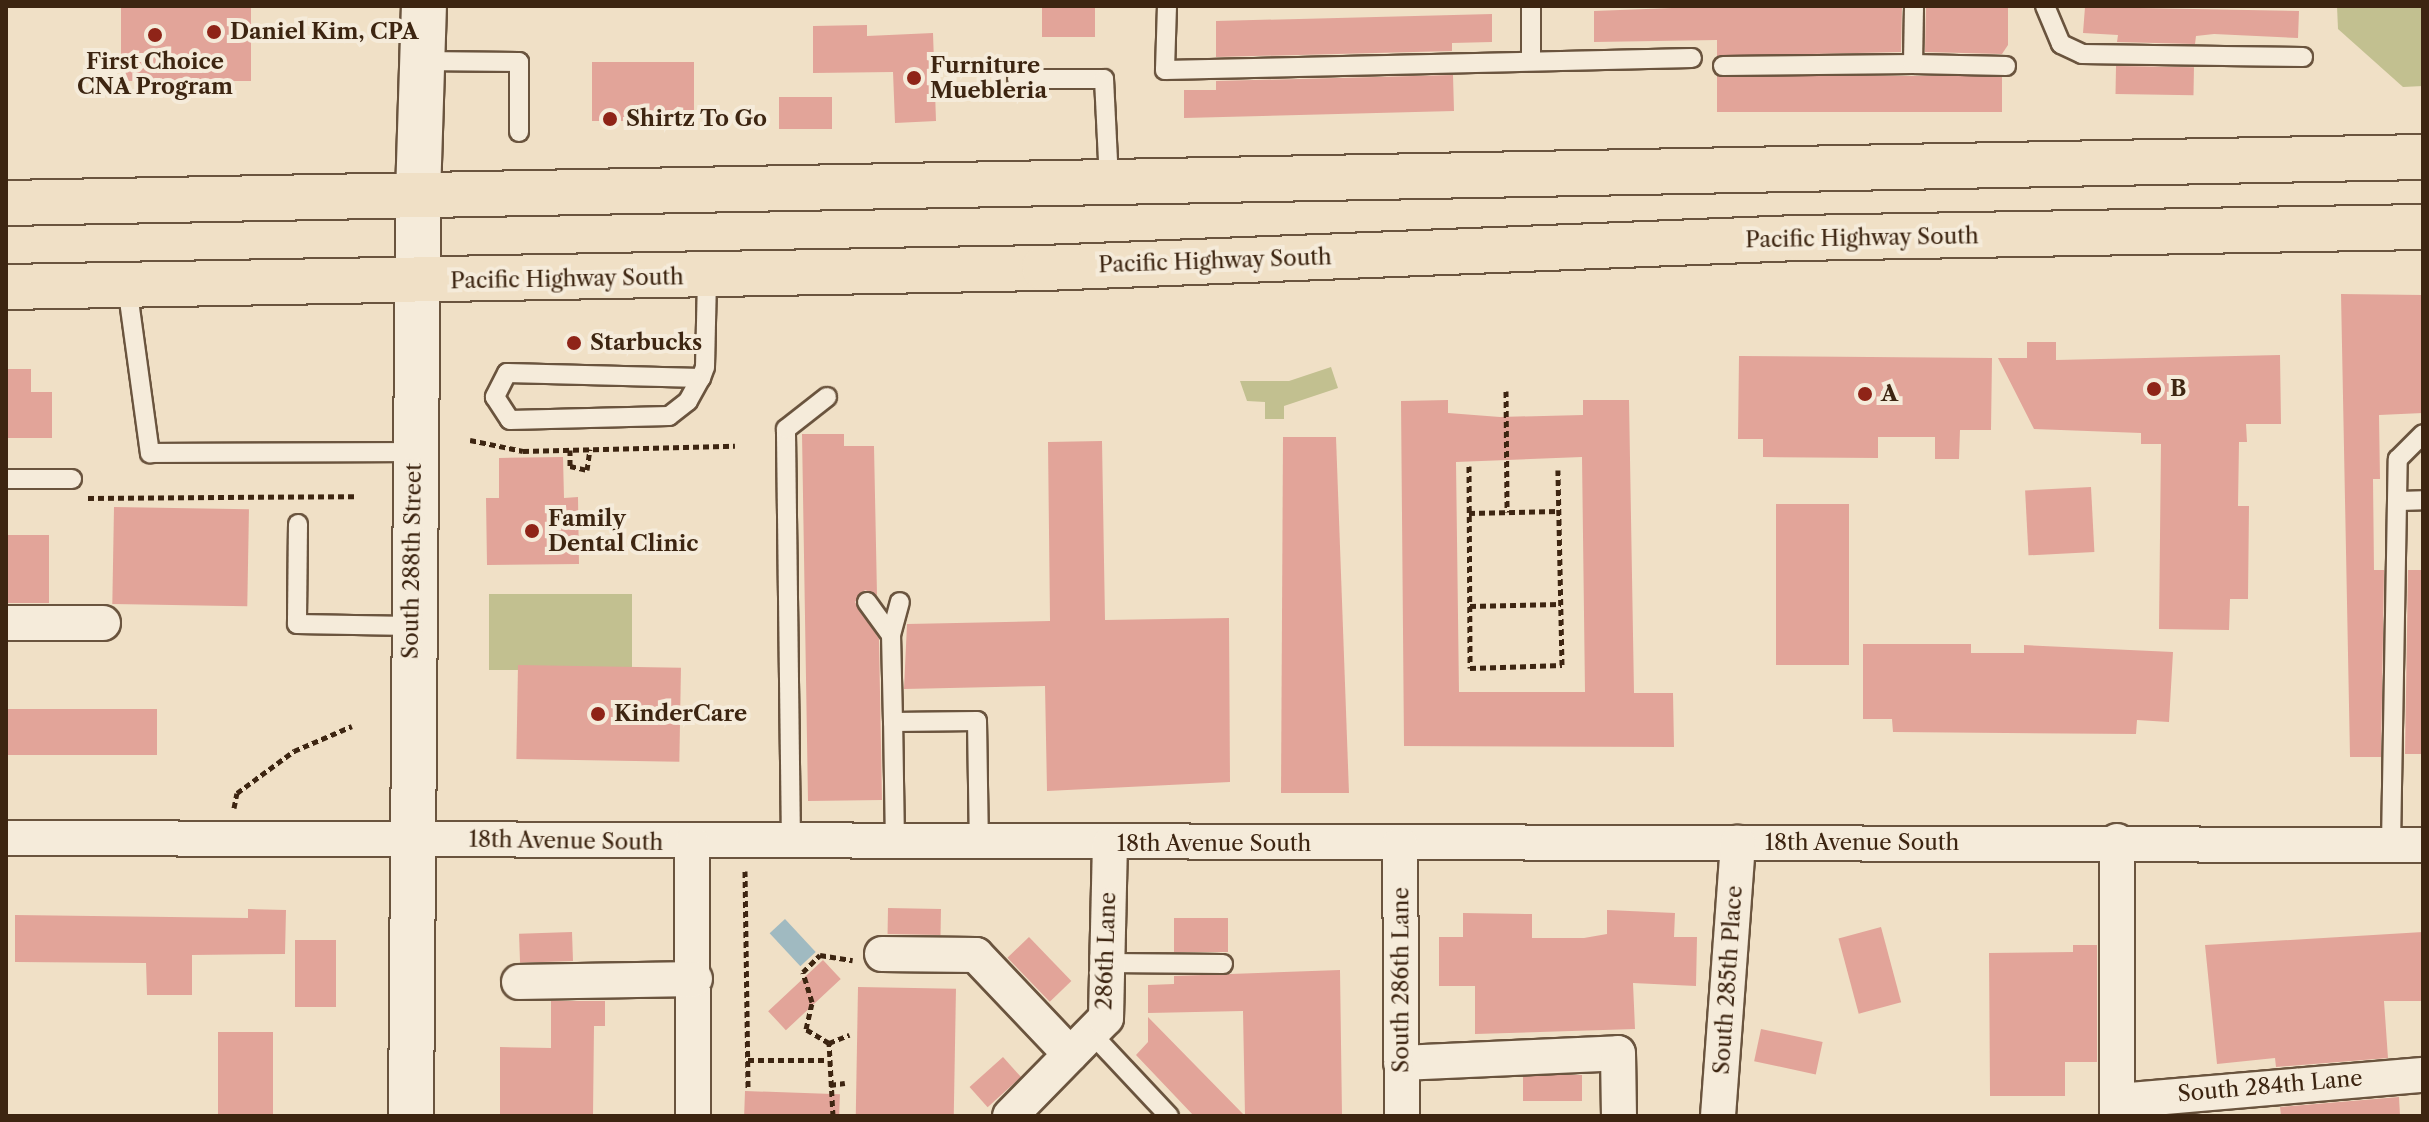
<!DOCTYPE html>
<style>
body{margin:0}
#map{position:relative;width:2429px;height:1122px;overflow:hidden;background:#f0e0c6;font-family:"Libre Caslon Text",serif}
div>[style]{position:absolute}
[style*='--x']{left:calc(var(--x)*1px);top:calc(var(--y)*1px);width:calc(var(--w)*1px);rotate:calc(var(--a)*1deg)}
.green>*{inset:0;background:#c2c090;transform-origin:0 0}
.water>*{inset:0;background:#a0bac1;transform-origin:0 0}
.building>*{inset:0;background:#e2a499;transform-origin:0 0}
.path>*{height:5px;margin-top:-2.5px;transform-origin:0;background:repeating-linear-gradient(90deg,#3d2511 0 6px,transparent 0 10px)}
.roads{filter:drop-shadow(2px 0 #6a543e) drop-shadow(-2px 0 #6a543e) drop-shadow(0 2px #6a543e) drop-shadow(0 -2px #6a543e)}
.service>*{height:18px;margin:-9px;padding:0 9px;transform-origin:9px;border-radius:9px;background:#f5ebda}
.minor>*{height:34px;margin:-17px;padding:0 17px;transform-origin:17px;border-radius:17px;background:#f5ebda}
.tertiary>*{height:44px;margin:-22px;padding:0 22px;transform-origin:22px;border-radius:22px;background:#f5ebda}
.secondary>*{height:44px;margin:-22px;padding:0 22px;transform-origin:22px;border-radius:22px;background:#f5ebda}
.primary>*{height:44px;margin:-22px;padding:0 22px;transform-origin:22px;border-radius:22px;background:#f0e0c6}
.dots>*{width:22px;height:22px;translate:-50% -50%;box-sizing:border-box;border:4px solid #f5ebda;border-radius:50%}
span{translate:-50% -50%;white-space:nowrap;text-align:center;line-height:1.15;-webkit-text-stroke:8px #f5ebda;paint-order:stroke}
.poi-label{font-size:22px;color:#3d2511;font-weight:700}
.left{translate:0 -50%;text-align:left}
.street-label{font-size:22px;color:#3d2511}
.frame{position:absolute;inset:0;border:8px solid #3d2511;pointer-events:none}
</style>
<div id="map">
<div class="green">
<div style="clip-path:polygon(2337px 6px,2423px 6px,2423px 86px,2403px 87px,2338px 29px)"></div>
<div style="clip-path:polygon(1331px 367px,1338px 388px,1284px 406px,1284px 419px,1265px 419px,1265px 402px,1247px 401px,1240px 381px,1289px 381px)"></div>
<div style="left:489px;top:594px;width:143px;height:76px"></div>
</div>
<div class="water">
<div style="left:785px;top:919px;width:45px;height:21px;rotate:47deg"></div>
</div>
<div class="building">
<div style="left:121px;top:6px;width:130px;height:75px"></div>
<div style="left:1042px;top:6px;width:53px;height:31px"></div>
<div style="clip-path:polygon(1724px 6px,1902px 6px,1901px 52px,1717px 56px,1717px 40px,1594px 42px,1594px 11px)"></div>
<div style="clip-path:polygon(1926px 6px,2008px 6px,2008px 45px,2002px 54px,1925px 52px)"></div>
<div style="clip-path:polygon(2085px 7px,2299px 11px,2298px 38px,2214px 34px,2196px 36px,2195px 44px,2117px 42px,2118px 35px,2083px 33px)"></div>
<div style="clip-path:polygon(1492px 14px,1492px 42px,1452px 43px,1452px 51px,1216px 57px,1216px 21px)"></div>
<div style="clip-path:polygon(867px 25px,867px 36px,933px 33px,936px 121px,895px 123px,893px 72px,813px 73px,813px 26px)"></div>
<div style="left:694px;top:62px;width:59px;height:102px;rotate:90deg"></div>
<div style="left:2116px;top:66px;width:78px;height:28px;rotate:1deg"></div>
<div style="clip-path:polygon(1453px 75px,1454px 111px,1184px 118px,1184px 90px,1216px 90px,1216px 81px)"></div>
<div style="left:1717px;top:76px;width:285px;height:36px"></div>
<div style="left:779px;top:97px;width:53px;height:32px"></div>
<div style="clip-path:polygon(2341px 294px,2423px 295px,2423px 413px,2379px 415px,2380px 479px,2373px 479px,2374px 570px,2384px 570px,2381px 757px,2350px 757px)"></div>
<div style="clip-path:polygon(2027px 342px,2056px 342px,2056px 360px,2280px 355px,2281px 424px,2246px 424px,2247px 442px,2239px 442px,2238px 506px,2249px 506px,2248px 599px,2230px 599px,2229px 630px,2159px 629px,2161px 444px,2141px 444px,2141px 433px,2034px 429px,1998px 358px,2027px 358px)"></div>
<div style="clip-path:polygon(1739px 356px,1992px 358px,1991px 430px,1960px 430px,1959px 459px,1935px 459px,1935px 437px,1878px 437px,1878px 458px,1763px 457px,1763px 439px,1738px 439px)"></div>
<div style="clip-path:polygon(6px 369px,31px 369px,31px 392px,52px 392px,52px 438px,6px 438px)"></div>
<div style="clip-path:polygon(evenodd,1448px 400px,1448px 413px,1500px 417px,1583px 415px,1583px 400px,1629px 400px,1634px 693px,1673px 693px,1674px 747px,1404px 746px,1401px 401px,1448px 400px,1582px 457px,1585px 692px,1459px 692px,1456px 462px,1582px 457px)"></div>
<div style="clip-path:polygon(802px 434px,844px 434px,844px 446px,874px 446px,877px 595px,865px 590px,855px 602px,879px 639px,882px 800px,808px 801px)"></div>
<div style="clip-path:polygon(1283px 437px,1336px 437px,1349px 793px,1281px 793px)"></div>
<div style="clip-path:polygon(1102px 441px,1105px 620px,1229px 618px,1230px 782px,1047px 791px,1045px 686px,904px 689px,907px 624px,1050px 621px,1048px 442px)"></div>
<div style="clip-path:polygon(563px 457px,564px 498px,578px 497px,579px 564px,487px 565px,486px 498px,499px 498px,499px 458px)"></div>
<div style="left:2091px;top:487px;width:65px;height:66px;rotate:87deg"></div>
<div style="left:1776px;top:504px;width:73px;height:161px"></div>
<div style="left:114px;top:507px;width:135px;height:97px;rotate:1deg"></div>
<div style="left:6px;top:535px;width:43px;height:68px"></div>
<div style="clip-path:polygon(2408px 570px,2423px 570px,2423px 754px,2405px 754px)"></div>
<div style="clip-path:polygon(1863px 644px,1971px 644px,1971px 653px,2024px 653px,2024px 645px,2173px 652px,2169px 722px,2137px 720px,2136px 734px,1893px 732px,1892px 719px,1863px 719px)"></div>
<div style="left:518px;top:665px;width:163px;height:94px;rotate:1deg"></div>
<div style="left:157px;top:709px;width:46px;height:151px;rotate:90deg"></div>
<div style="left:888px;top:908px;width:53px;height:26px;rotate:1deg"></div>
<div style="clip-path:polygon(248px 909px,286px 910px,285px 954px,192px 955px,192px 995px,147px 995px,146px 963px,15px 962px,15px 915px,248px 918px)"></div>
<div style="clip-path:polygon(1607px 910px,1675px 913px,1674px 937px,1697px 937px,1696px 986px,1633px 983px,1635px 1029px,1475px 1034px,1475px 986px,1439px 986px,1439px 937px,1463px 937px,1463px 913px,1532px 914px,1532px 938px,1584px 938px,1607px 934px)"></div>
<div style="left:1174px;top:918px;width:54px;height:34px"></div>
<div style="left:1881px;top:927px;width:78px;height:44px;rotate:75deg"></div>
<div style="left:572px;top:932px;width:29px;height:53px;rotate:88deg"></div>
<div style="clip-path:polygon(2423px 932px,2423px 1001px,2384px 1001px,2388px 1058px,2276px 1067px,2275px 1058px,2217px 1064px,2205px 945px)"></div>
<div style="left:1029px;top:937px;width:61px;height:30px;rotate:46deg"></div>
<div style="left:295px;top:940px;width:41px;height:67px"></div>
<div style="clip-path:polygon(2073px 945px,2097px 945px,2097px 1062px,2065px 1062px,2065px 1096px,1990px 1096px,1989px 953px,2073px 952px)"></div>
<div style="left:823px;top:960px;width:26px;height:75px;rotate:47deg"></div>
<div style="clip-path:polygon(1340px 970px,1342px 1115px,1194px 1116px,1136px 1055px,1148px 1042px,1148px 1017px,1245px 1116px,1243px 1011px,1148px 1013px,1148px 985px,1174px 984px,1174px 976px)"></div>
<div style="left:858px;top:987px;width:98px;height:129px;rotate:1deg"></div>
<div style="clip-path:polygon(551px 1001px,605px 1001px,605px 1026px,594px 1026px,593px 1116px,500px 1116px,500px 1047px,551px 1048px)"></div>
<div style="left:1761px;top:1029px;width:63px;height:33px;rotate:12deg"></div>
<div style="left:218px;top:1032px;width:55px;height:84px"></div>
<div style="left:1003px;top:1057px;width:27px;height:45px;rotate:48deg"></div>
<div style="left:1582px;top:1075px;width:26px;height:59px;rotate:90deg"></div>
<div style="left:745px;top:1091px;width:95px;height:25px;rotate:2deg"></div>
<div style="clip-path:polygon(2399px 1097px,2400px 1115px,2281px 1116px,2280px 1107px)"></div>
</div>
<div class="path">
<div style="--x:1506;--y:391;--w:121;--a:89.5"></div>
<div style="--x:470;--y:440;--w:54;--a:11.7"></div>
<div style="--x:523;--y:451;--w:212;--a:-1.4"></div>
<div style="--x:570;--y:450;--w:16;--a:90"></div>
<div style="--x:570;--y:466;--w:17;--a:13"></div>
<div style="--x:587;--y:470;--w:21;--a:-82"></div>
<div style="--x:1469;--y:466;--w:202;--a:89.7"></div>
<div style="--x:1470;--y:668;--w:92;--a:-1.9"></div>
<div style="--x:1562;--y:665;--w:195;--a:-91.2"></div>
<div style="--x:88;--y:498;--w:267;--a:-0.4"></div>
<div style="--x:1469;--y:513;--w:89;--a:-1.3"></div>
<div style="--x:1470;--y:606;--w:91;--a:-1.3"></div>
<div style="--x:234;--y:808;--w:15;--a:-79"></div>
<div style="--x:237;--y:793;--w:71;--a:-36.4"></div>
<div style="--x:294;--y:751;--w:63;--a:-23.3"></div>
<div style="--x:745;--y:871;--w:219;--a:89.2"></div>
<div style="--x:829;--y:1043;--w:27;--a:-149"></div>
<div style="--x:806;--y:1029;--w:28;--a:-77"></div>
<div style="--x:812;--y:1002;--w:31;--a:-107"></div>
<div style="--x:803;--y:972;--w:24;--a:-45"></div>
<div style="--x:820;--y:955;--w:33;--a:9"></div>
<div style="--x:748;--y:1060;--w:80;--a:0"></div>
<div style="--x:830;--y:1085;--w:15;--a:-8"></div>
<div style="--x:833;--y:1116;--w:73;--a:-93.1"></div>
<div style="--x:829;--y:1043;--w:22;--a:-22"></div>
</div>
<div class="roads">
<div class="service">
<div style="--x:1167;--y:6;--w:64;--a:91.8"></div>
<div style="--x:1165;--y:70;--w:527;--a:-1.3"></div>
<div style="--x:1531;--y:6;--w:55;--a:90"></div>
<div style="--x:2045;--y:6;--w:41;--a:67.2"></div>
<div style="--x:2061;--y:44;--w:23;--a:25"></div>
<div style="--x:2082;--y:54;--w:221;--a:0.8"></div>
<div style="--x:420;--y:61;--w:99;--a:0.6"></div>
<div style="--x:519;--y:62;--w:70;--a:90"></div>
<div style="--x:1913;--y:64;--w:93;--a:1.2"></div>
<div style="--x:1723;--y:66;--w:190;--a:-0.6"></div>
<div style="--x:1913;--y:64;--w:58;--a:-89"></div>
<div style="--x:1017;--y:79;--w:87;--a:0"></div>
<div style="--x:1104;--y:79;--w:103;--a:87.2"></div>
<div style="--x:127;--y:286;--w:169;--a:82.2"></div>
<div style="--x:150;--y:453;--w:263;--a:-0.2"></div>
<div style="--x:701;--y:378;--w:194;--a:-178.5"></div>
<div style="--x:507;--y:373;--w:27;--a:117"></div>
<div style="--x:495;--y:397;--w:27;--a:57"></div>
<div style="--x:510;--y:420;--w:159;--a:-1.4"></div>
<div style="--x:669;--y:416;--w:24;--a:-38"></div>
<div style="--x:688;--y:401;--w:26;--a:-61"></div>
<div style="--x:701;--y:378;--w:12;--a:-70"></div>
<div style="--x:705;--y:367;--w:91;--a:-88.7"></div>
<div style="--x:6;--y:479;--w:66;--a:0"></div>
<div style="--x:2400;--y:501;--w:23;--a:-2"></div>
<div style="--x:298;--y:524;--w:100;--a:90.6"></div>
<div style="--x:297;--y:624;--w:114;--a:1"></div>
<div style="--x:867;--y:602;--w:41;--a:54"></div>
<div style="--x:893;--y:722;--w:87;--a:-91.3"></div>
<div style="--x:891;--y:635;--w:34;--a:-75"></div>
<div style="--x:791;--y:843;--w:414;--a:-90.7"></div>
<div style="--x:786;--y:429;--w:52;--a:-38"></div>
<div style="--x:895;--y:844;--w:122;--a:-90.9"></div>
<div style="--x:893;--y:722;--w:84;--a:-0.7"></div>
<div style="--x:977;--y:721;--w:122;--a:89.1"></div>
<div style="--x:2391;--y:844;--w:385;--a:-89"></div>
<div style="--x:2398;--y:459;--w:35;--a:-45"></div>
<div style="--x:1107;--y:963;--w:116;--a:0.5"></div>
<div style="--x:1091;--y:1033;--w:114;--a:46.8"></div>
</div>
<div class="minor">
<div style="--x:6;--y:623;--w:97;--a:0"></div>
<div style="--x:6;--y:838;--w:2417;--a:0.17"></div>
<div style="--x:692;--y:843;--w:273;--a:89.8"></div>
<div style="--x:1400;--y:844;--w:272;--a:89.6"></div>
<div style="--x:882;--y:954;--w:94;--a:0.6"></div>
<div style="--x:976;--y:955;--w:137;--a:46.5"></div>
<div style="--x:519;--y:982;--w:176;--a:-1"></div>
<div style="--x:1401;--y:1063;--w:217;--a:-2.6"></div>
<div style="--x:1618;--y:1053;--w:63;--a:89.1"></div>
<div style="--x:2118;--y:1101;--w:306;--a:-4.9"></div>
<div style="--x:1010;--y:1116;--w:137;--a:-45.6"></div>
<div style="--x:1106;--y:1018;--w:174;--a:-88.7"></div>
<div style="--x:1718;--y:1116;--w:274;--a:-85.8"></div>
<div style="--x:2117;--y:1116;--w:275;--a:-90"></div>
</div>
<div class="tertiary">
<div style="--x:418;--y:195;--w:189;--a:-88.2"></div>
</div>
<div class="secondary">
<div style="--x:411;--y:1116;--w:921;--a:-89.56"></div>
</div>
<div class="primary">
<div style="--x:6;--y:203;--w:2417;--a:-1.09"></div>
<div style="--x:6;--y:287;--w:1038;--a:-1.05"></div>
<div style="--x:1044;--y:268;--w:755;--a:-2.28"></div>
<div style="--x:1798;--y:238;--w:625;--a:-1.01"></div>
</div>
</div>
<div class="dots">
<div style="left:214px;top:32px;background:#8f2418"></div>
<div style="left:155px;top:35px;background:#8f2418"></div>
<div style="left:914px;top:78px;background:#8f2418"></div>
<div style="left:610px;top:119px;background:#8f2418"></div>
<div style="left:574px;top:343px;background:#8f2418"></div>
<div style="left:2154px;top:389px;background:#8f2418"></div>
<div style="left:1865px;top:394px;background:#8f2418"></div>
<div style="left:532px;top:531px;background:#8f2418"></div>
<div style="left:598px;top:714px;background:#8f2418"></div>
</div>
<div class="poi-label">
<span class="left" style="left:230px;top:32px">Daniel Kim, CPA</span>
<span style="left:155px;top:74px">First Choice<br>CNA Program</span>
<span class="left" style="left:930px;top:78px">Furniture<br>Muebleria</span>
<span class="left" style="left:626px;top:119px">Shirtz To Go</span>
<span class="left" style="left:590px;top:343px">Starbucks</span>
<span class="left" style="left:2170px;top:389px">B</span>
<span class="left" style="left:1881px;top:394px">A</span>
<span class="left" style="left:548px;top:531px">Family<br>Dental Clinic</span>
<span class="left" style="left:614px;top:714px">KinderCare</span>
</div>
<div class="street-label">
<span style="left:1862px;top:238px;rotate:-1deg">Pacific Highway South</span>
<span style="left:1215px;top:261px;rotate:-2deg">Pacific Highway South</span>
<span style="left:567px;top:279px;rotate:-1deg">Pacific Highway South</span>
<span style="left:412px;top:561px;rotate:-89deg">South 288th Street</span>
<span style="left:566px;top:841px;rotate:1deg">18th Avenue South</span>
<span style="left:1862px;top:843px">18th Avenue South</span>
<span style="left:1214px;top:844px">18th Avenue South</span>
<span style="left:1106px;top:951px;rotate:-88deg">286th Lane</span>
<span style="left:1401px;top:980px;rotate:-90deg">South 286th Lane</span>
<span style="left:1728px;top:980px;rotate:-86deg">South 285th Place</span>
<span style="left:2270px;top:1086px;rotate:-5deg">South 284th Lane</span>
</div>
<div class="frame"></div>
</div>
